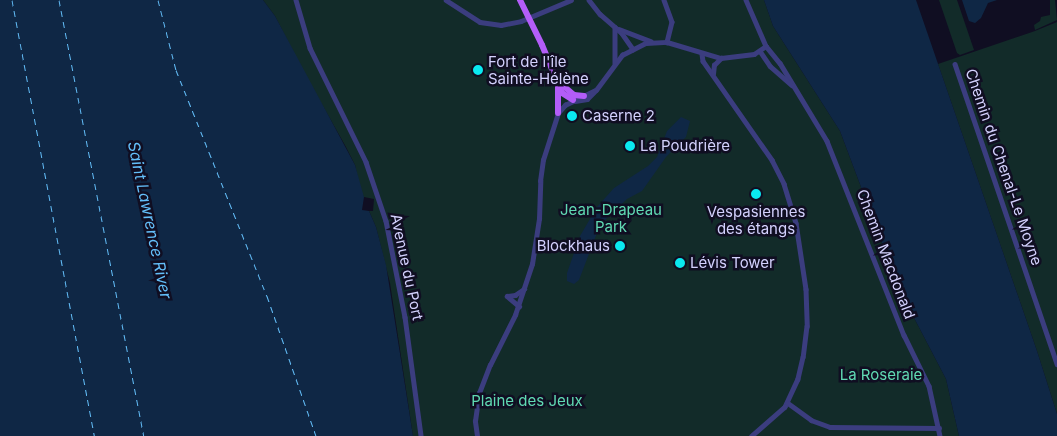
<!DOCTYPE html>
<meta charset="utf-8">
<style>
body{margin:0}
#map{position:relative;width:1057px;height:436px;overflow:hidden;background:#100e22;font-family:Inter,sans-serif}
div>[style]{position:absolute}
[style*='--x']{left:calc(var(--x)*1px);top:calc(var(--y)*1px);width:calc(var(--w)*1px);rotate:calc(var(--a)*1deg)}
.green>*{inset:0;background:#122b29}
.water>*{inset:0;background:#0f2745}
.ferry>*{height:1px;margin-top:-0.5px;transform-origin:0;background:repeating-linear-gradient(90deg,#63bef9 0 6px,transparent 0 11px)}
.minor>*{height:4.5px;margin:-2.25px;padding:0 2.25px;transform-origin:2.25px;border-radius:2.25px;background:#3b3d7f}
.primary>*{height:6px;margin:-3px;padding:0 3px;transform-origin:3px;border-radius:3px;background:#b35df8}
.primary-bridge>*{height:6px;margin:-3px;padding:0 3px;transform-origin:3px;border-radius:3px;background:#b35df8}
.dots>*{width:14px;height:14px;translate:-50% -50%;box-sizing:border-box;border:2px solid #100e22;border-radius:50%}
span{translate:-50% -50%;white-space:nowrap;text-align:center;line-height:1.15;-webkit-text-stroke:5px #100e22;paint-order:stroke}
.poi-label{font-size:15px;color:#d3d1fd}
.left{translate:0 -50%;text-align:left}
.right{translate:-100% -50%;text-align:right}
.street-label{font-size:15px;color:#d3d1fd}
.park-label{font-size:15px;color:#60dab3}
.water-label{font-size:16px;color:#63bef9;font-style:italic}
</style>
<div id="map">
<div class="green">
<div style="clip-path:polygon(263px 0,764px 0,773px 26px,840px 131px,900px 291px,946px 379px,959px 436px,413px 436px,390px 283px,376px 227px,369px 211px,373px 211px,374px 199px,364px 197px,361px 192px,355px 165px,346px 147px,306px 76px,275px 16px)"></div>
<div style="clip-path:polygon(939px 0,957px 0,974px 50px,960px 55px,957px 53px)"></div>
<div style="clip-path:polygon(1050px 0,1055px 0,1057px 20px,1035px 30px,1034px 25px,1040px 21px,1041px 17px,1050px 15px)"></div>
<div style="clip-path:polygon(1057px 22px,1057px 414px,1037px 351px,938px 64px,1035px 31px)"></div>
</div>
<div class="water">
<div style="clip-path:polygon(0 0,263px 0,275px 16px,355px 165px,364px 197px,362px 210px,369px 211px,376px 227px,386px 265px,413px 436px,0 436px)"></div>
<div style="clip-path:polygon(764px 0,916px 0,1037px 351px,1057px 414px,1057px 436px,959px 436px,946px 379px,900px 291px,840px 131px,773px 26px)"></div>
<div style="clip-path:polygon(962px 0,997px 0,988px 3px,981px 18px,975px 23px,969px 21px)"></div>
<div style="clip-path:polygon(681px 117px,690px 121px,686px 137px,666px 157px,642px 191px,627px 199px,606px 219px,597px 233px,579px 280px,574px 284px,567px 281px,567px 273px,580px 236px,597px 207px,614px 188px,648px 166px,657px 157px,667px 131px)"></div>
</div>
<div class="ferry">
<div style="--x:12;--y:0;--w:444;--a:79.3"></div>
<div style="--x:59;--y:0;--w:444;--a:79"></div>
<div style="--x:158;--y:0;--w:72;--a:75.6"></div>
<div style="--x:176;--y:70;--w:244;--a:68.1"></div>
<div style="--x:267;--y:296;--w:148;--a:70.7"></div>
</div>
<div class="minor">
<div style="--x:296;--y:0;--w:50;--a:73.7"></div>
<div style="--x:310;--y:48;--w:127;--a:63.8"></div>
<div style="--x:366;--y:162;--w:62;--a:71.3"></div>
<div style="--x:386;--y:221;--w:98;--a:78.8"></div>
<div style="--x:405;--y:317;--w:120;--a:82.3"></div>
<div style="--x:446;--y:0;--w:40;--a:32.9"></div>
<div style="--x:480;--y:22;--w:21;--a:8"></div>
<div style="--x:501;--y:25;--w:20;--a:-11"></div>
<div style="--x:521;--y:21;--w:54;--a:-22.8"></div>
<div style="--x:589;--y:0;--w:18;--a:52"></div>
<div style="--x:600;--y:14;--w:28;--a:41"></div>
<div style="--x:621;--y:32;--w:21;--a:55"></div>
<div style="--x:664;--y:0;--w:23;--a:70"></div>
<div style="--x:672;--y:22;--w:21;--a:104"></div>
<div style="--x:746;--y:0;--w:50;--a:66.5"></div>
<div style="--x:766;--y:46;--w:22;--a:51"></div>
<div style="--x:780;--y:63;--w:91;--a:58.9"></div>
<div style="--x:827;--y:141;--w:209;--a:68.4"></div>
<div style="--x:904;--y:335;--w:57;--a:63.9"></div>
<div style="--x:929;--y:386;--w:51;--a:77.6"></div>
<div style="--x:615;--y:27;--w:36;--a:90"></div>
<div style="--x:619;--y:29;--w:34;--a:21"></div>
<div style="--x:760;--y:51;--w:18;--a:56"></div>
<div style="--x:770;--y:66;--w:29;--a:41"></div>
<div style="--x:702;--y:54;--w:7;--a:82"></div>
<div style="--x:703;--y:61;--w:121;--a:55.1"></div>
<div style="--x:772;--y:160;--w:27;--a:63"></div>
<div style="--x:784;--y:184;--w:41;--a:72.9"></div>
<div style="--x:796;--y:223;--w:67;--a:81.4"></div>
<div style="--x:806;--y:289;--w:37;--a:88"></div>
<div style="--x:807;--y:326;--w:31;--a:97"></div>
<div style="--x:803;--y:357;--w:23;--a:103"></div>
<div style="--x:798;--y:379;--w:31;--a:115"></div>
<div style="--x:785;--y:407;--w:44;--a:138.7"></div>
<div style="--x:955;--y:64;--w:317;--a:71.2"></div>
<div style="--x:713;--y:74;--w:9;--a:-84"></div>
<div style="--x:714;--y:65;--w:10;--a:-45"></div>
<div style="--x:575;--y:101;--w:12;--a:-9"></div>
<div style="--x:587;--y:99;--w:11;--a:-45"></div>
<div style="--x:507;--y:296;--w:8;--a:-7"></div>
<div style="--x:515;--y:295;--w:11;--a:-34"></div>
<div style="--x:507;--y:296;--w:16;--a:40"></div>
<div style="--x:788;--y:403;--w:29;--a:36"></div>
<div style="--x:811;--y:420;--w:20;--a:20"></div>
<div style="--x:830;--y:427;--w:109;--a:0.5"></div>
<div style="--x:477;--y:436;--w:15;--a:-98"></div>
<div style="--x:475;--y:421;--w:28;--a:-82"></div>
<div style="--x:479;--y:393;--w:30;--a:-69"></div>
<div style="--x:490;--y:365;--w:56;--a:-63.4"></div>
<div style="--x:515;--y:315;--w:54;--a:-71.6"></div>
<div style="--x:532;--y:264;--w:46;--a:-81.2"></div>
<div style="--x:539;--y:219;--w:38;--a:-88"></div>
<div style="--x:540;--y:181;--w:21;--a:-82"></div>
<div style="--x:543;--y:160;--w:49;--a:-72.3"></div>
<div style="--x:558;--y:113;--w:11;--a:-49"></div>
<div style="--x:565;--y:105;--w:34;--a:-26"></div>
<div style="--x:596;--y:90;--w:44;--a:-53.4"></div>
<div style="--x:622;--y:55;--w:27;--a:-27"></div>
<div style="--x:646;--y:43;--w:21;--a:-3"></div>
<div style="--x:667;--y:42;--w:56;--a:16.5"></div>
<div style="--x:721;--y:58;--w:33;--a:-7"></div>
<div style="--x:754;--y:54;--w:14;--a:-34"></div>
</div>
<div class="primary">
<div style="--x:542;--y:45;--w:52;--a:67.4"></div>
<div style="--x:562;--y:93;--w:13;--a:32"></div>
<div style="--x:561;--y:84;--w:17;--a:40"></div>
<div style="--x:574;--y:95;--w:10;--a:6"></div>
<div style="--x:558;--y:113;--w:26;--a:-90"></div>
</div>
<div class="primary-bridge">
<div style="--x:520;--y:0;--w:50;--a:63.9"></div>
</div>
<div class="dots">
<div style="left:478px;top:70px;background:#0ae9f0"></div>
<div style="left:572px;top:116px;background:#0ae9f0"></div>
<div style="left:630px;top:146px;background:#0ae9f0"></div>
<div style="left:756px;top:194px;background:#0ae9f0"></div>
<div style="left:620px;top:246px;background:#0ae9f0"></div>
<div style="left:680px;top:263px;background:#0ae9f0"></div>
</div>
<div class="poi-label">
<span class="left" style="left:488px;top:70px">Fort de l'île<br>Sainte-Hélène</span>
<span class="left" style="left:582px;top:116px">Caserne 2</span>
<span class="left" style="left:640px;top:146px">La Poudrière</span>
<span style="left:756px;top:220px">Vespasiennes<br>des étangs</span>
<span class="right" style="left:610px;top:246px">Blockhaus</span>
<span class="left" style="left:690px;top:263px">Lévis Tower</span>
</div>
<div class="street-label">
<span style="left:1004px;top:167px;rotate:71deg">Chemin du Chenal-Le Moyne</span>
<span style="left:886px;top:254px;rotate:69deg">Chemin Macdonald</span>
<span style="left:407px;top:267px;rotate:78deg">Avenue du Port</span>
</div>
<div class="park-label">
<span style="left:611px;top:218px">Jean-Drapeau<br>Park</span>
<span style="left:881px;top:375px">La Roseraie</span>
<span style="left:527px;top:401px">Plaine des Jeux</span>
</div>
<div class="water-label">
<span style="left:150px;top:220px;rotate:78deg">Saint Lawrence River</span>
</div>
</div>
